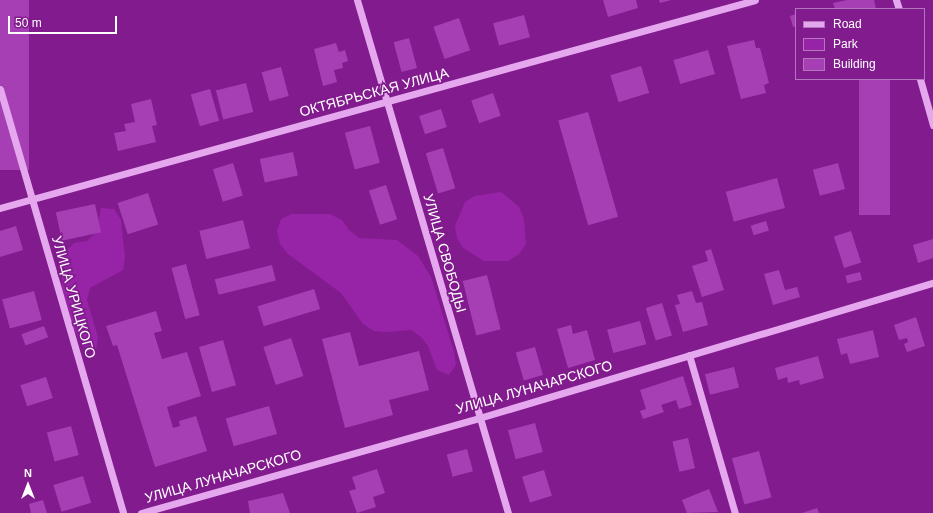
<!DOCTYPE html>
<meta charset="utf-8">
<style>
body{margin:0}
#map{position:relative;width:933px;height:513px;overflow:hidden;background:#821b8e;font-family:Arial,sans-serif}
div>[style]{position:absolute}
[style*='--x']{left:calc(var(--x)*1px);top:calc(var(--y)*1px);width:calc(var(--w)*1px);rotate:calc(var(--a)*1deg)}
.green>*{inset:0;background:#9724a7}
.building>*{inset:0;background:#a73fb4;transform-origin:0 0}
.minor>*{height:7px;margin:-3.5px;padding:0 3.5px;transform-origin:3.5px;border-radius:3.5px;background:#e5a8ee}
span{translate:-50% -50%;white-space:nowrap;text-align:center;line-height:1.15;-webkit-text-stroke:3.5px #821b8e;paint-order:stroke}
.street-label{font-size:14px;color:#fff}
.legend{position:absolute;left:795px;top:8px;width:130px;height:72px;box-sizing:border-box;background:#821b8e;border:1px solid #b476bb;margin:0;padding:5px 7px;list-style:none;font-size:12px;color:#fff}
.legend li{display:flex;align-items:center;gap:8px;height:20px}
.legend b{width:20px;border:1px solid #b476bb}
.north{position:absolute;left:8px;top:465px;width:40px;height:40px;-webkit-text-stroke:3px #821b8e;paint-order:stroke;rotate:0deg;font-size:11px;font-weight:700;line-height:16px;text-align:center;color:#fff}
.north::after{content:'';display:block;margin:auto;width:14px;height:18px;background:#fff;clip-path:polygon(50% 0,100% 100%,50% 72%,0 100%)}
.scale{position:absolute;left:8px;top:16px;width:109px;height:18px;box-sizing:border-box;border:2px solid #fff;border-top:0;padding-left:5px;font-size:12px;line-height:14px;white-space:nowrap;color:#fff;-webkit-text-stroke:3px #821b8e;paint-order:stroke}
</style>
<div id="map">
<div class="green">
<div style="clip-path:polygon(501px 192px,519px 207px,524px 219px,526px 244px,519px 254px,508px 261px,484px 261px,463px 248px,457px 238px,455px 226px,465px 202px,475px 196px)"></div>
<div style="clip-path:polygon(101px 208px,114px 209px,121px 220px,125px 257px,123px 270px,90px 288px,87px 300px,98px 337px,96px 350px,84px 347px,72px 326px,62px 289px,62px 264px,65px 252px,74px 243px,87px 241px,96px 232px)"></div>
<div style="clip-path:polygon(292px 214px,330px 214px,342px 220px,349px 230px,359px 238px,397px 240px,418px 256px,431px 277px,454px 352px,456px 365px,449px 375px,437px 370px,428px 346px,421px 337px,411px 330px,386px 332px,374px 331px,363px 324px,341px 293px,288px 254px,280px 244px,277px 231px,281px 219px)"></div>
</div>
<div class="building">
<div style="left:0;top:0;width:29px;height:170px"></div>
<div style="clip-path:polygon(603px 0,636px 0,638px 8px,608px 17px)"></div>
<div style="clip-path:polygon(659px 0,671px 0,660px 3px)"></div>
<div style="clip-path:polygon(847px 0,874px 0,876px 9px,835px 9px,833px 3px)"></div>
<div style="clip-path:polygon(796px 14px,796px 26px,793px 27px,790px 16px)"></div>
<div style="left:524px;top:15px;width:23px;height:32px;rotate:75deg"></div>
<div style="left:459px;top:18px;width:34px;height:27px;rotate:71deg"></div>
<div style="left:409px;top:38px;width:31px;height:16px;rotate:75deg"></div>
<div style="clip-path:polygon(754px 40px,756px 48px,760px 48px,769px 83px,764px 85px,766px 93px,741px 99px,727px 46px)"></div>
<div style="clip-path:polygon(336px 43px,339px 52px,345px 50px,348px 61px,342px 63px,343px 68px,334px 70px,337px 82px,323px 86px,314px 49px)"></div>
<div style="left:708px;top:50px;width:25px;height:36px;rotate:74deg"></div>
<div style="left:641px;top:66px;width:28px;height:32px;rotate:73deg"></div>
<div style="left:281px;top:67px;width:30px;height:20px;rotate:75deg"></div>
<div style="left:859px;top:79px;width:31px;height:136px"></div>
<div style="left:246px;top:83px;width:30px;height:31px;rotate:76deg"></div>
<div style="left:210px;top:89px;width:33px;height:20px;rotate:74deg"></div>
<div style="left:493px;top:93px;width:24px;height:23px;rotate:71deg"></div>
<div style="clip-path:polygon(151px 99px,157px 125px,152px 126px,156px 142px,118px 151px,114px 133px,126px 131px,124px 124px,135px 122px,131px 104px)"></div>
<div style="left:441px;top:109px;width:19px;height:23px;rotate:72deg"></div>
<div style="left:588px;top:112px;width:109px;height:31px;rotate:74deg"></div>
<div style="left:370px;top:126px;width:38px;height:26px;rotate:75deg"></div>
<div style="left:443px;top:148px;width:42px;height:18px;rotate:73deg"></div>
<div style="left:293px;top:152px;width:24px;height:34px;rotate:78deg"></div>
<div style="left:233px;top:163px;width:34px;height:21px;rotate:73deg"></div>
<div style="left:838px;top:163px;width:27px;height:26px;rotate:75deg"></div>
<div style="left:777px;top:178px;width:31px;height:53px;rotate:75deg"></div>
<div style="left:386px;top:185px;width:36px;height:18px;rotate:72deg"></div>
<div style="left:148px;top:193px;width:33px;height:32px;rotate:72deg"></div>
<div style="left:95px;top:204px;width:29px;height:40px;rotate:78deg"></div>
<div style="left:243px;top:220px;width:29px;height:45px;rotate:76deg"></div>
<div style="left:766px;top:221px;width:10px;height:16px;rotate:73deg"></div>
<div style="clip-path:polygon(16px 226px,23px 250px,0 257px,0 231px)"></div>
<div style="left:851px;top:231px;width:33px;height:18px;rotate:72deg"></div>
<div style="clip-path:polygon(933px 239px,933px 258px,918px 263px,913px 245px)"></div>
<div style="clip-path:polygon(711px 249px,724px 290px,702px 297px,692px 266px,708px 261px,705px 251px)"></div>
<div style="left:186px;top:264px;width:53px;height:15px;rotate:75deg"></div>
<div style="left:272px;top:265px;width:16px;height:59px;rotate:76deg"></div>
<div style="clip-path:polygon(779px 270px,785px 290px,797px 287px,800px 297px,773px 305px,764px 274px)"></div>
<div style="left:860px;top:272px;width:8px;height:15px;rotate:76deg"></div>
<div style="left:487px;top:275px;width:56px;height:25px;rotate:76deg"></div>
<div style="left:314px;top:289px;width:21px;height:59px;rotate:73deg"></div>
<div style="left:34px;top:291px;width:30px;height:33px;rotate:75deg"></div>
<div style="clip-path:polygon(692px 291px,696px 303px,702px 302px,708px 325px,683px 332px,675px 305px,680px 304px,677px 295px)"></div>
<div style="left:662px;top:303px;width:34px;height:17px;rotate:73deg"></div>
<div style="clip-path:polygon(156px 311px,162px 331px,154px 333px,162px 359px,187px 352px,201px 396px,167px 407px,173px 428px,180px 426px,179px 421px,196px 416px,207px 451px,155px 467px,117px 345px,113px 346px,106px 326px)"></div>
<div style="clip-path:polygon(916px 317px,925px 346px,907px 352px,904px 344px,908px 342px,907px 338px,899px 340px,894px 325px)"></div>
<div style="left:640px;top:321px;width:24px;height:34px;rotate:75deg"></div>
<div style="clip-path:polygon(571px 325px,573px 334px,587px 330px,595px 360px,568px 368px,557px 329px)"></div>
<div style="left:44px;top:326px;width:12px;height:24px;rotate:70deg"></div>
<div style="clip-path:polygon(873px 330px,879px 357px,850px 364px,847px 353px,841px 355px,837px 339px)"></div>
<div style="clip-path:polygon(350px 332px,359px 366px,419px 351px,429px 390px,389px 400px,393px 415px,345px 428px,322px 339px)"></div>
<div style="left:291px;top:338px;width:40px;height:29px;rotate:72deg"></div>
<div style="left:223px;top:340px;width:47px;height:25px;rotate:74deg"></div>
<div style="left:535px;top:347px;width:29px;height:20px;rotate:74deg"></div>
<div style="clip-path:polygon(818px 356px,824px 378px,800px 385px,799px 380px,788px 383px,787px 377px,778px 380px,775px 368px)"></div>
<div style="left:734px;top:367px;width:21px;height:30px;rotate:76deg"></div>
<div style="clip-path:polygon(683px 376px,692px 405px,679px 409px,676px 400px,661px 405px,664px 412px,643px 419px,640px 411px,646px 409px,640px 390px)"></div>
<div style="left:46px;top:377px;width:22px;height:27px;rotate:72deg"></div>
<div style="left:269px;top:406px;width:29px;height:45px;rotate:74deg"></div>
<div style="left:535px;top:423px;width:30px;height:28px;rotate:75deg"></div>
<div style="left:71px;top:426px;width:30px;height:25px;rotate:75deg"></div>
<div style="left:688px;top:438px;width:31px;height:16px;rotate:77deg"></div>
<div style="left:467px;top:449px;width:23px;height:21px;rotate:75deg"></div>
<div style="left:759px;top:451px;width:48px;height:28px;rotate:75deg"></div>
<div style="clip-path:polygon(377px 469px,385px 493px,373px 497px,376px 507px,357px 513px,349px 491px,356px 489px,352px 477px)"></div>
<div style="left:544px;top:470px;width:27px;height:23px;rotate:73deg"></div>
<div style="left:83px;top:476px;width:28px;height:31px;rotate:73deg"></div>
<div style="clip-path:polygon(709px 489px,718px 512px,687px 513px,682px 500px)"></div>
<div style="clip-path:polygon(283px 493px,290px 513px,250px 513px,248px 501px)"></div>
<div style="clip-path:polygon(43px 500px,47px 513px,31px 513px,29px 504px)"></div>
<div style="clip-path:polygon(817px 508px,819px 513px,802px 513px)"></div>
</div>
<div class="minor">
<div style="--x:357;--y:0;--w:535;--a:73.6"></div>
<div style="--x:896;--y:0;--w:9;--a:72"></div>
<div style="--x:920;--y:79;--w:48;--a:74.2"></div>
<div style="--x:0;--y:89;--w:441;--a:73.8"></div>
<div style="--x:0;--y:208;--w:783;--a:-15.4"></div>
<div style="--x:689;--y:355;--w:165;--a:73.8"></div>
<div style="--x:141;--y:513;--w:351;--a:-15.7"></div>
<div style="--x:479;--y:418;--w:474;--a:-16.6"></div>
</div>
<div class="street-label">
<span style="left:374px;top:92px;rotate:-15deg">ОКТЯБРЬСКАЯ УЛИЦА</span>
<span style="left:445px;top:253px;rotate:74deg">УЛИЦА СВОБОДЫ</span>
<span style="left:74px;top:297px;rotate:74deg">УЛИЦА УРИЦКОГО</span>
<span style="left:534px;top:387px;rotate:-16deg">УЛИЦА ЛУНАЧАРСКОГО</span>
<span style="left:223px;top:476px;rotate:-16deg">УЛИЦА ЛУНАЧАРСКОГО</span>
</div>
<ul class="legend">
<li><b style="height:5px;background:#e5a8ee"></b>Road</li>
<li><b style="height:11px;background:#9724a7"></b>Park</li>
<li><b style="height:11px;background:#a73fb4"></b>Building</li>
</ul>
<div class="north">N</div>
<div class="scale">50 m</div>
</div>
